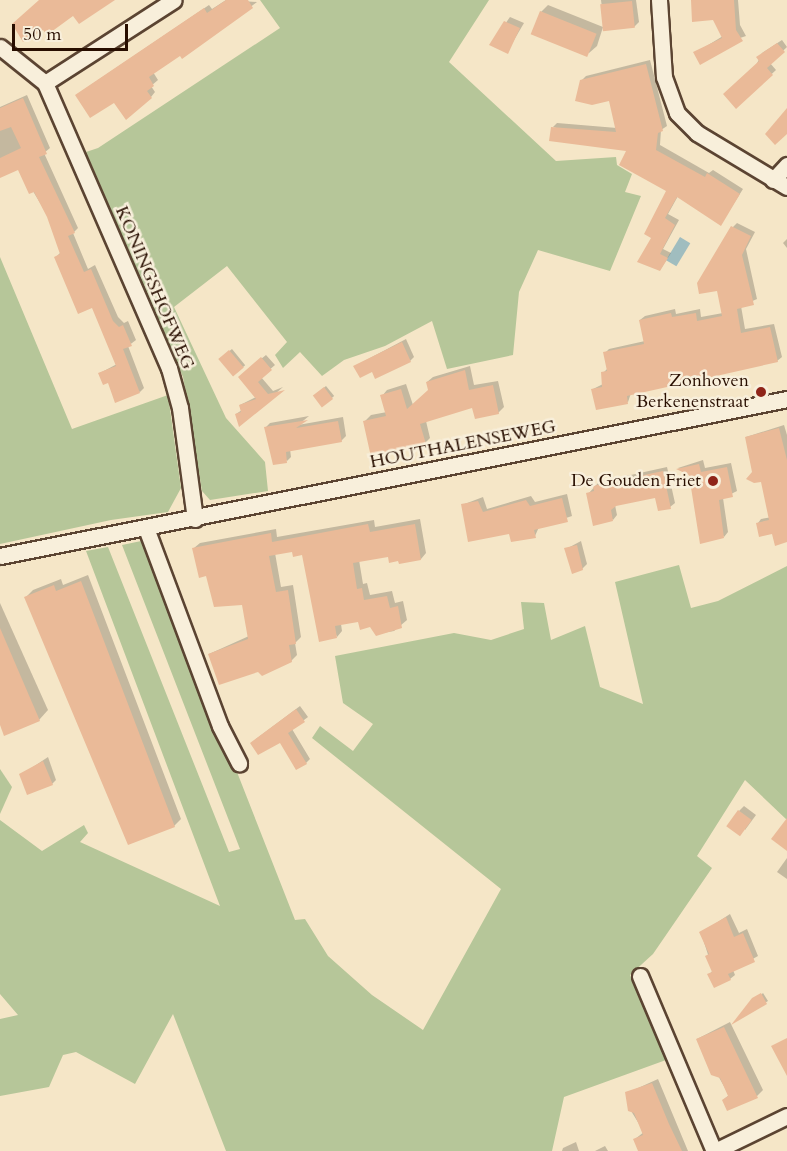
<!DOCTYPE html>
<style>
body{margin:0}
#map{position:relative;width:787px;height:1151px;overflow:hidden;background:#f5e6c7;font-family:Cardo,serif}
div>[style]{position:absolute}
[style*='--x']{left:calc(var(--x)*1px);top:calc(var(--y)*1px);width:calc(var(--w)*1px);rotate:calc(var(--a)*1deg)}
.green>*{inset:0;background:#b6c699}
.water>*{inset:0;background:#a0bdbf;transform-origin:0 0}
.shadow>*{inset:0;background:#0003;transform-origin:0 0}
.building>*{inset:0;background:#eaba98;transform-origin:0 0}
.roads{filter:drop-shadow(2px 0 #5b4432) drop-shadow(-2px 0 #5b4432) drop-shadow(0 2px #5b4432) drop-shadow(0 -2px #5b4432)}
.minor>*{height:15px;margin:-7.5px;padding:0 7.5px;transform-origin:7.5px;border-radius:7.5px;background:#f8efdb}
.dots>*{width:16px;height:16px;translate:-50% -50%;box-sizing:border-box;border:3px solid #f8efdb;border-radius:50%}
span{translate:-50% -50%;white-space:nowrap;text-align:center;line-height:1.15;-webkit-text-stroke:5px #f8efdb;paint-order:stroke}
.street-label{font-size:18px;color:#280e00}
.poi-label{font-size:18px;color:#280e00}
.right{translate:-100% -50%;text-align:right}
.scale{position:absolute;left:12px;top:24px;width:116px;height:27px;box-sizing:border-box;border:3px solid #280e00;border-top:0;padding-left:8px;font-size:18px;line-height:21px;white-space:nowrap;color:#280e00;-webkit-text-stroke:4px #f8efdb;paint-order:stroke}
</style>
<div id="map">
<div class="green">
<div style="clip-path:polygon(260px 0,489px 0,449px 62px,556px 161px,616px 157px,617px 165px,632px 174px,625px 192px,641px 196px,610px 271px,538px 250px,519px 292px,513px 355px,447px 369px,432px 321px,385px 346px,344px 360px,322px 376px,300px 352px,283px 368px,275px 355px,287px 342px,227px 266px,174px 307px,226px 418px,265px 462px,268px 491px,210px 500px,202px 491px,183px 377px,86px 152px,98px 148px,280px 28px)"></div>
<div style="clip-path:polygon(0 257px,72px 429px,168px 395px,181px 488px,168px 512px,111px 520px,0 544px)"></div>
<div style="clip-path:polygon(146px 540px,295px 920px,305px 919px,328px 956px,372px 995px,423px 1030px,501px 889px,312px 738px,320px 726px,353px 751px,373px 724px,343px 703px,335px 656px,454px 633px,491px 640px,524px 629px,521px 602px,544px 603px,551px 640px,585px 626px,600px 687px,643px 704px,615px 582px,679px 565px,691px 608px,718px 601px,787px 566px,787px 820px,745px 780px,697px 856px,712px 868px,653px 954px,630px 975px,666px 1060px,564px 1097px,552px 1151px,226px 1151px,173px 1014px,135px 1084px,76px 1052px,63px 1055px,49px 1087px,0 1096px,0 1019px,18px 1015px,0 994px,0 820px,42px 851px,84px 825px,88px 833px,80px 842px,220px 906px,86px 551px,108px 547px,229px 852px,240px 849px,122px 545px)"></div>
<div style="clip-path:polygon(0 769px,12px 787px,0 814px)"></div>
</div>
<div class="water">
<div style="left:680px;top:237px;width:12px;height:27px;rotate:31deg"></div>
</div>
<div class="shadow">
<div style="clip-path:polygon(226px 0,257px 2px,183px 57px,181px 54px,153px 72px,158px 80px,151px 86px,155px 92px,151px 97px,114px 101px,82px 91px,209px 5px,212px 9px)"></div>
<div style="clip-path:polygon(601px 0,636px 0,639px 22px,634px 27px,605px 30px)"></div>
<div style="clip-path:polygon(692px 0,738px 0,740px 25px,746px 36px,695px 53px,723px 36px,713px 19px)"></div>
<div style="clip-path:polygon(548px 5px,603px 27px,597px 46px,589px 53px,541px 12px)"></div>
<div style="clip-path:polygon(510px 17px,524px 23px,507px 52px,491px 44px)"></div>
<div style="clip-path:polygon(782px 40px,787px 47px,770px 63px,776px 70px,736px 107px,762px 53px)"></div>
<div style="clip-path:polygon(650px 60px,667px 126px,661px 130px,660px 145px,709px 173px,713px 170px,743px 189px,721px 224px,678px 196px,668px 214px,679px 220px,663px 249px,671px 253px,660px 270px,639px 261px,653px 237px,668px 190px,629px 150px,553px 127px,557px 123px,617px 128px,611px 99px,582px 80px,586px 76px)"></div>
<div style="clip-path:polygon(27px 95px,50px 148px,44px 153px,78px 228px,73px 233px,88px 269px,95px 265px,118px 317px,124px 323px,128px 321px,136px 340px,128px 346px,144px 388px,140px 392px,100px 373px,117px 364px,92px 306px,56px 257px,61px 252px,48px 216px,19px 168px,0 176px,0 107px)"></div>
<div style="clip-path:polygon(737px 223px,755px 232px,746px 249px,757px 299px,741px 306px,745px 329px,774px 324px,782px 357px,777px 361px,631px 393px,628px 402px,593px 389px,603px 384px,603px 373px,608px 368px,605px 353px,609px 349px,645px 341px,640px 320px,645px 316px,675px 309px,676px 314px,700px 309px,701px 317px,723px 313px,733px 227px)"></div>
<div style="clip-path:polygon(787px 239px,787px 248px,783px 243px)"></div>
<div style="clip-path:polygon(406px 339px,414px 357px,410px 361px,373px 370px,355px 366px)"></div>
<div style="left:232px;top:349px;width:21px;height:16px;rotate:51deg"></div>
<div style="clip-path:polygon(266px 355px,275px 365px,261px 377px,273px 391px,283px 387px,240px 425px,236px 414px,242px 410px,240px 405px,256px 397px,244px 373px)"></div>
<div style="clip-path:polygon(470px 366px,474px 385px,498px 381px,504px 407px,498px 413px,474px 406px,426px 421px,430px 438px,425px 443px,365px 421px,371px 415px,387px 412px,382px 396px,387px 390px,406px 384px,413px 405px,430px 390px,427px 382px,433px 377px)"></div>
<div style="left:326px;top:386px;width:13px;height:15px;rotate:51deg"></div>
<div style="clip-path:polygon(309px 416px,298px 425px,343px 417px,346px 436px,341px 441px,290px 449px,291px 457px,287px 461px,265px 428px,270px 423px)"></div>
<div style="clip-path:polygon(784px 425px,787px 435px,787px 505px,753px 472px,746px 437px)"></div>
<div style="clip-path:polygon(703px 460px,705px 468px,731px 463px,737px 491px,723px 498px,728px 532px,724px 537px,690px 474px,678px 468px)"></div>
<div style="clip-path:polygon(667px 467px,675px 503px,670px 507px,656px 496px,615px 505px,617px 515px,613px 520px,588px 494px,599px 482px)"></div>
<div style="clip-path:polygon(567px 494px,572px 516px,539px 527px,535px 536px,510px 532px,462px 505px,483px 497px,487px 509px,531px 496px,535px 502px)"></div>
<div style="clip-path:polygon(778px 516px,781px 527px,758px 523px,761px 519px)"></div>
<div style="clip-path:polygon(420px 519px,426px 553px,421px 559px,389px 556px,359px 560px,363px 584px,367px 583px,370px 595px,392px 591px,395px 603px,403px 601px,407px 620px,394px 631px,376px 634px,371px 625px,359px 620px,341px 624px,342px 631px,337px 637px,304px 553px,293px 550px,275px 553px,281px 587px,293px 585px,301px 637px,295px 643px,297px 655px,291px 661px,259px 670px,209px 654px,249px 636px,243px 603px,207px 575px,194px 548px,200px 543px,276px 529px,277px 537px,374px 520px,375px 527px)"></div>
<div style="clip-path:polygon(581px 541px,587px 564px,582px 569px,566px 549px)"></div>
<div style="clip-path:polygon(88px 575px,181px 819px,174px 826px,26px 597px,33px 590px,61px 579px,63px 585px)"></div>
<div style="clip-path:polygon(0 603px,48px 710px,39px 720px,0 722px)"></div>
<div style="clip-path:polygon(300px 706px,308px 717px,292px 729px,310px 759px,306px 763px,280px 741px,256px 739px)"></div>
<div style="clip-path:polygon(48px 757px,56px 780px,52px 784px,21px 775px)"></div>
<div style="clip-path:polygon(744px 806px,756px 815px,745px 830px,739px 811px)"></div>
<div style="clip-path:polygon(787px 858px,787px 879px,777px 872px)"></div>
<div style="clip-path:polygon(730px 914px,739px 933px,747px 929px,758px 956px,733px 970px,735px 975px,730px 979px,709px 975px,713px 970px,701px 933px)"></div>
<div style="clip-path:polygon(763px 993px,768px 1001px,738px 1019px,762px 994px)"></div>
<div style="clip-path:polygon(730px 1022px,763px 1090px,757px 1096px,723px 1100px,729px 1095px,697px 1039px)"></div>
<div style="clip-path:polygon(658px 1079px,688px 1151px,640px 1151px,635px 1139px,644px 1132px,628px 1106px,627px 1093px)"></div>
<div style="clip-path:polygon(576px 1142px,579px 1151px,562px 1151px,563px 1148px)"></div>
<div style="clip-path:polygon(605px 1146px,608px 1151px,595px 1151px)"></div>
</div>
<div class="building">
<div style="clip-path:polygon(39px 0,115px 0,79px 24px,73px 16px,47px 35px,43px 30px,23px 42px,12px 24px)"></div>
<div style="clip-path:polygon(226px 0,248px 0,253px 8px,182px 59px,180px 56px,149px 77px,154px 86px,147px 91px,152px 98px,126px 120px,114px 103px,90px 118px,75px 95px,204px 8px,207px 13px)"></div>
<div style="clip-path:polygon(691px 0,734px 0,736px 30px,743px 41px,700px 65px,693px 52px,722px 38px,713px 20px,692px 22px)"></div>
<div style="left:632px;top:1px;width:27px;height:32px;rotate:84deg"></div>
<div style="left:540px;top:11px;width:61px;height:25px;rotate:22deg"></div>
<div style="clip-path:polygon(504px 21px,520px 28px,508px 54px,489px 45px)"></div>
<div style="clip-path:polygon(777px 43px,785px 52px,767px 68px,773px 75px,736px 109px,723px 94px,759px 61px,756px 57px)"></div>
<div style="clip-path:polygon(646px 64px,663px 131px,658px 133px,656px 150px,705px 177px,707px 173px,740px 194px,721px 226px,677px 197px,665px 218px,675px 225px,660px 254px,668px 258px,660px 271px,637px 262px,651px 238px,644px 234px,666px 191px,619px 165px,626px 151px,549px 141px,551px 127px,616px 132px,609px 101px,592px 105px,575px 101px,580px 80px)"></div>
<div style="clip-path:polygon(23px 98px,47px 154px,39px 157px,75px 233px,68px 236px,84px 272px,91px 269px,113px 321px,119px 327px,123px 325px,132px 346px,123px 349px,140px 393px,115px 403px,108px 383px,103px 385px,98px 373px,116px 366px,92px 308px,78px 314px,54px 257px,60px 254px,47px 217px,34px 192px,29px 194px,18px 170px,0 178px,0 158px,21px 148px,11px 127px,0 131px,0 108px)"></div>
<div style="clip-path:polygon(787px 108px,787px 134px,775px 145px,765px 134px)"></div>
<div style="clip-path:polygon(731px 226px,751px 236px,742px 255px,754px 305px,737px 309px,741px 333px,770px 327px,778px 362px,627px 396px,628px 404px,596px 410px,591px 389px,602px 387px,601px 372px,607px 371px,603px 352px,644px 344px,639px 320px,671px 313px,672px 317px,696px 313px,697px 321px,722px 316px,717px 291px,699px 294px,697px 283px)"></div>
<div style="clip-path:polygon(402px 342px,411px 362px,375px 379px,372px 372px,360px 378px,353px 366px)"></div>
<div style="left:229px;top:350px;width:23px;height:14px;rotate:50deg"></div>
<div style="clip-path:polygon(261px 357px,272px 370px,258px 382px,268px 394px,285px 390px,239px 427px,235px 414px,241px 412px,239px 405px,256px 399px,238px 377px)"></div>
<div style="clip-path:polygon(465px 370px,469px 390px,493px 385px,499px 414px,475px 419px,472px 408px,420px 424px,426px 444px,371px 457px,363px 421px,386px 416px,380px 395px,401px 389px,407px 409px,428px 390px,426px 382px)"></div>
<div style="left:324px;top:387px;width:15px;height:14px;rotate:53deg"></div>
<div style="clip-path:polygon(308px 420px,296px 428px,338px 421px,342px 442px,286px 452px,287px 463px,273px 465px,264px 427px)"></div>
<div style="clip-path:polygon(779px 428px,787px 460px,787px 542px,775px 546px,772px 534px,759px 537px,756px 523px,769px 520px,761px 482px,754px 483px,746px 479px,752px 472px,745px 437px)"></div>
<div style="clip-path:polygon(699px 464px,701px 472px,727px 467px,733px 497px,719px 500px,724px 538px,700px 544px,689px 475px,676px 469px)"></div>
<div style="clip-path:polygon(663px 471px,671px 509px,658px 511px,655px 498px,616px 506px,611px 510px,613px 521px,593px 526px,586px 493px,594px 491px,593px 486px)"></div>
<div style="clip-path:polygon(562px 498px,568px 522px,534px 530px,536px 538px,511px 542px,509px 534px,468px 542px,461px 504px,478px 501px,483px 512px,526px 500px,530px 506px)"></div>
<div style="clip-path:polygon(368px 524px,370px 532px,415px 524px,421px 560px,399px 564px,398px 561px,389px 563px,388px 557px,353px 563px,357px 589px,362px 588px,364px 600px,387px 596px,390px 608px,398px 606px,402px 628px,376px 636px,370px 627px,360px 630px,358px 622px,335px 626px,337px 638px,319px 642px,302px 555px,293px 557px,292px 552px,269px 556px,276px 592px,288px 590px,296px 644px,289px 645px,292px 662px,262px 676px,258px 672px,219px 685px,208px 654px,248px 639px,242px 605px,214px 607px,206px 576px,199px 578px,192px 548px,271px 533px,272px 542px)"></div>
<div style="clip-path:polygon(577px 545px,583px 570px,572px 574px,564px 548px)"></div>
<div style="clip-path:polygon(81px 581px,175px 827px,128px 845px,24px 597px,54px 585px,56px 591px)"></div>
<div style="clip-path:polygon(0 628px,40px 721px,4px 736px,0 725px)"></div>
<div style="clip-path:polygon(296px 709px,305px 722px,288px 733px,307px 764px,296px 770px,280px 743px,258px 755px,250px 743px)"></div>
<div style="clip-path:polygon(43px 761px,53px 785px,27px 795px,19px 774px)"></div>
<div style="left:738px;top:810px;width:17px;height:20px;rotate:36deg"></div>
<div style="clip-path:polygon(787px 818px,787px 851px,771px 839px)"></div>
<div style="clip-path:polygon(726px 917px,734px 937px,743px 933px,755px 962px,728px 974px,731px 980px,714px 988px,707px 974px,712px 972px,705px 956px,709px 954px,699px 932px)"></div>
<div style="clip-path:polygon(761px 993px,767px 1004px,731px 1025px,752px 998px)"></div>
<div style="clip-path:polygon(724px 1027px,758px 1098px,727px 1111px,722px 1100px,728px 1096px,720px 1078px,711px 1075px,696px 1039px)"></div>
<div style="clip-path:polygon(787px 1038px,787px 1076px,771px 1046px)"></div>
<div style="clip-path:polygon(652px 1083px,669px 1124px,682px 1151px,638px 1151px,633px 1139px,643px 1135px,634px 1113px,628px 1111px,625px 1092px)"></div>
</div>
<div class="roads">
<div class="minor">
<div style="--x:659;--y:0;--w:77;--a:86.3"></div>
<div style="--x:664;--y:77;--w:38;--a:70"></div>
<div style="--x:677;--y:113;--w:28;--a:45"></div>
<div style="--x:697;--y:133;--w:105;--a:31"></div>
<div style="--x:0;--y:47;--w:58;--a:38.7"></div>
<div style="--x:45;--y:83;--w:311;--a:66.5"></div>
<div style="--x:169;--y:368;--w:41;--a:74.6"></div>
<div style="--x:180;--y:408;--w:112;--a:82.3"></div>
<div style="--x:45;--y:83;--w:153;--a:-32.8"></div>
<div style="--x:773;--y:180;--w:21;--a:-47"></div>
<div style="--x:146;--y:528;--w:211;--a:69.5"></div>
<div style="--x:220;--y:726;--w:42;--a:62.8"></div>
<div style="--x:0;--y:556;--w:803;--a:-11.28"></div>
<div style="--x:640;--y:976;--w:190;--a:67.1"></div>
<div style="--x:715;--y:1151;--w:80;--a:-25.9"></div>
</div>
</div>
<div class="dots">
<div style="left:761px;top:392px;background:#8f2418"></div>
<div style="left:713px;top:481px;background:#8f2418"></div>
</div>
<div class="street-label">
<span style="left:154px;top:288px;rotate:67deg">KONINGSHOFWEG</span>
<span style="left:463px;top:445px;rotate:-11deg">HOUTHALENSEWEG</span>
</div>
<div class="poi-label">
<span class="right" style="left:749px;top:392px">Zonhoven<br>Berkenenstraat</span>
<span class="right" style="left:701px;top:481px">De Gouden Friet</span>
</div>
<div class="scale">50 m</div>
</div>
